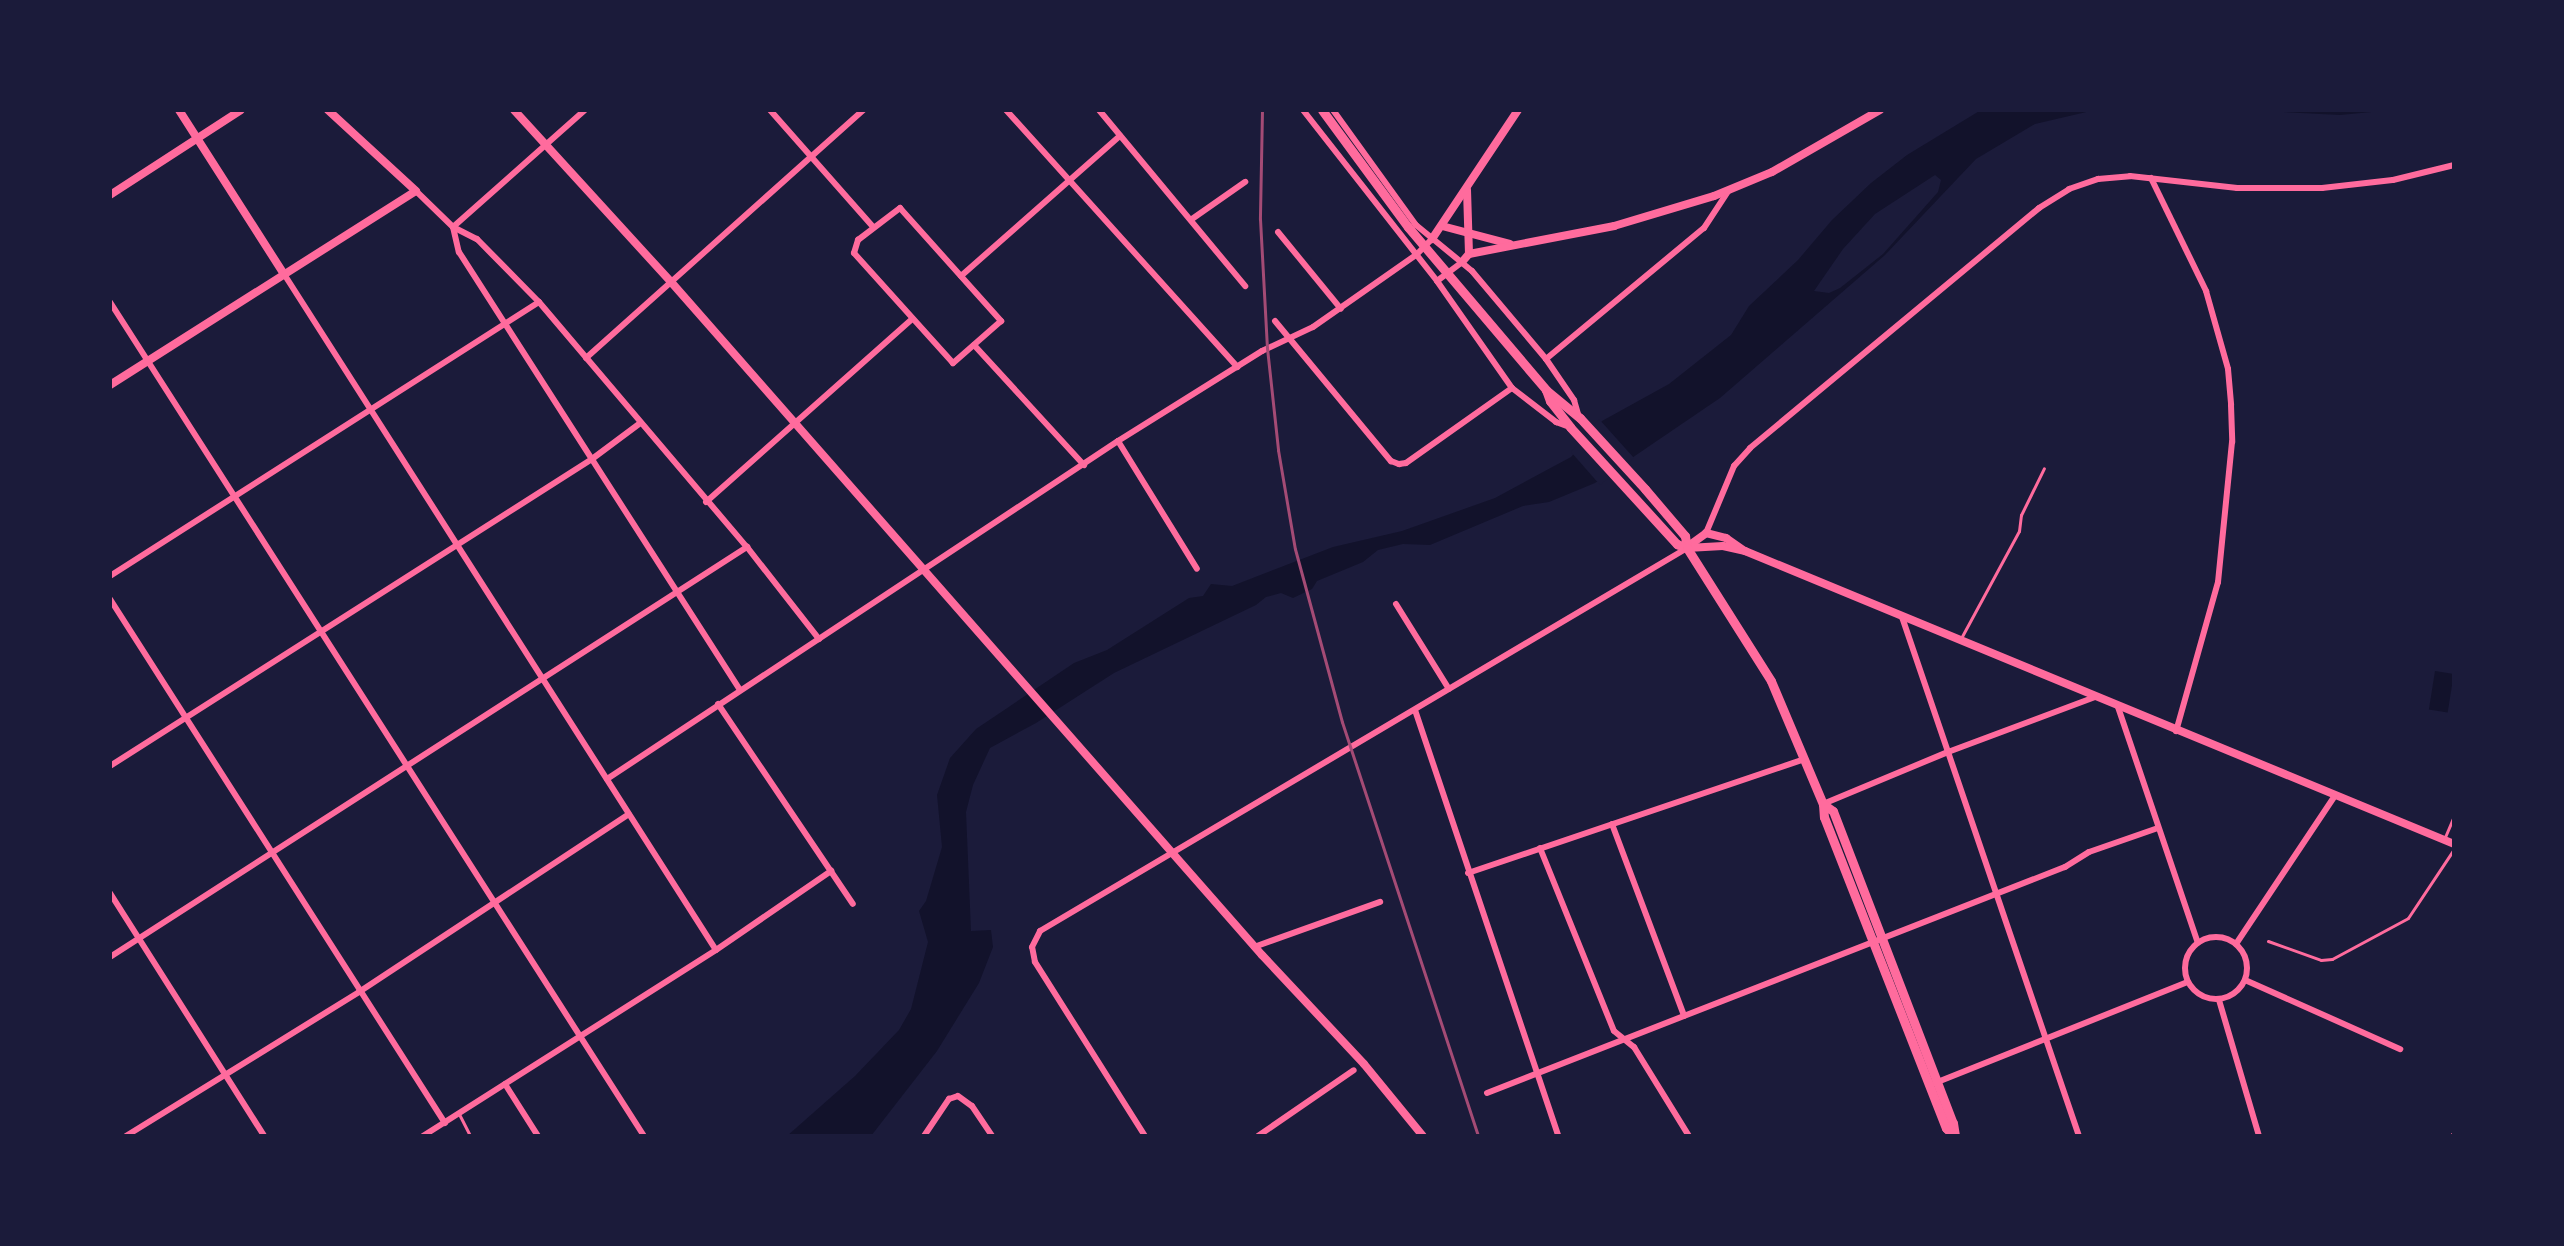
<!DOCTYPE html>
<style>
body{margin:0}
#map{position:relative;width:2564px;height:1246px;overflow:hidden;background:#1b1b3a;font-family:Montserrat,sans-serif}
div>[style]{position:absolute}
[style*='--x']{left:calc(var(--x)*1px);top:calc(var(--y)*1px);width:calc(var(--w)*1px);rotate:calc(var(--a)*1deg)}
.water>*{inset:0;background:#12122b;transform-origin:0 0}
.pier>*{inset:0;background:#1b1b3a}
.service>*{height:3px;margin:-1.5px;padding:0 1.5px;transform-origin:1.5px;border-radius:1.5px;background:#ff6b9d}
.minor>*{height:6px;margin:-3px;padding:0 3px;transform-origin:3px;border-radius:3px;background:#ff6b9d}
.minor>.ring{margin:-3px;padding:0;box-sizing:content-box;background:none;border:6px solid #ff6b9d;border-radius:50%}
.tertiary>*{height:8px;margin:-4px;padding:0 4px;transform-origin:4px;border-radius:4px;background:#ff6b9d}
.secondary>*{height:9px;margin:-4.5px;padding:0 4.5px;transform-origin:4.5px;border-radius:4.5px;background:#ff6b9d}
.rail>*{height:3px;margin:-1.5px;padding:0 1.5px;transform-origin:1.5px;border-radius:1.5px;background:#a44b75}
span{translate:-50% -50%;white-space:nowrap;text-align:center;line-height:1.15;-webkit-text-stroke:8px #1b1b3a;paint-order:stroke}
.frame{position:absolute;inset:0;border:112px solid #1b1b3a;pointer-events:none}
</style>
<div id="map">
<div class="water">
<div style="clip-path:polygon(evenodd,1981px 110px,2095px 110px,2035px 124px,1976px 159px,1885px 255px,1720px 398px,1595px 483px,1549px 502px,1523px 506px,1430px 545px,1403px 544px,1378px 550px,1363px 562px,1317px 581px,1312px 589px,1293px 598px,1281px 593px,1266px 597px,1256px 605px,1114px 673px,1036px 723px,990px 748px,973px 785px,966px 812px,971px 931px,991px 930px,993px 947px,979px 983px,937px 1051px,871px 1136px,787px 1136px,855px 1076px,899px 1030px,911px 1009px,928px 942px,919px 911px,926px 901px,942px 847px,937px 795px,950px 758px,976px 729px,1074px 663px,1107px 650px,1189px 598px,1203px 596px,1211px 584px,1232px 586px,1333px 547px,1402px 531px,1495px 498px,1571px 457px,1602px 421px,1669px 384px,1731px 335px,1749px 306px,1798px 260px,1832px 220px,1871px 183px,1907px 155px,1981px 110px,1935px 175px,1941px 180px,1938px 192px,1883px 254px,1840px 288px,1829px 293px,1814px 291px,1843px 249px,1875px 214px,1935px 175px)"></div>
<div style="clip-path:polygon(2244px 110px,2393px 110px,2340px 115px)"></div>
<div style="left:2435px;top:671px;width:19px;height:39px;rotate:9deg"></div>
</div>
<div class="pier">
<div style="clip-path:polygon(1599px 419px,1634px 458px,1600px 485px,1571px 452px)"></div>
</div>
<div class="service">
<div style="--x:1960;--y:640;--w:124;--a:-61.6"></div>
<div style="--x:2019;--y:531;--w:16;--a:-83"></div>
<div style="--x:2021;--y:515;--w:52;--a:-63.9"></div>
<div style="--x:2445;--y:837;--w:23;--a:-67"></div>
<div style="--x:2268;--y:941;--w:56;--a:19.7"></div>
<div style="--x:2321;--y:960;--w:11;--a:-5"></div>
<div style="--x:2332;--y:959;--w:86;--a:-28.3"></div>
<div style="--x:2408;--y:918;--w:83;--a:-56.3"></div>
<div style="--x:459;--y:1114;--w:25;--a:63"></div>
</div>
<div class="minor">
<div style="--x:770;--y:110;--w:156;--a:48.6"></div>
<div style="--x:1006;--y:110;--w:346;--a:48"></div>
<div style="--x:1099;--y:110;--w:229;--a:50.3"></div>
<div style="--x:1303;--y:110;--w:217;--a:51.9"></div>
<div style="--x:1437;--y:281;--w:131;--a:55"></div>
<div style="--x:1512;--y:388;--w:56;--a:37.7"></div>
<div style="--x:1556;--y:422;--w:15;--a:20"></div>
<div style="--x:1333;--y:110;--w:142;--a:54.2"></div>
<div style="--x:1416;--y:225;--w:72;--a:39.4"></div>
<div style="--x:1472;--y:271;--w:115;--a:49.9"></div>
<div style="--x:1546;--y:359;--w:50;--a:55.7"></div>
<div style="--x:1574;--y:400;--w:18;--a:74"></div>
<div style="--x:2151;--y:178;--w:126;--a:64"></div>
<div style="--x:2206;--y:291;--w:81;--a:74.2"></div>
<div style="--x:2228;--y:369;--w:36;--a:85"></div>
<div style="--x:2231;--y:405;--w:37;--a:88"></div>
<div style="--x:2232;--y:442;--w:141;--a:95.7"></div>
<div style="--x:2218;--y:582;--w:155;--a:105.7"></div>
<div style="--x:416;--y:191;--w:52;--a:44.2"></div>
<div style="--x:453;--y:227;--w:27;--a:27"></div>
<div style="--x:477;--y:239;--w:88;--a:45.5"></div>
<div style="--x:539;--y:302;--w:321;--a:49.7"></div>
<div style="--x:747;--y:547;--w:117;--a:52"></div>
<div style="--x:900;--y:208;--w:152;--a:48.2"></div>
<div style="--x:1001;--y:321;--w:64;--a:138.8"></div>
<div style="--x:953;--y:363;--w:148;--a:-132"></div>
<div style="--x:854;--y:253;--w:14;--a:-73"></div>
<div style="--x:858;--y:240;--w:53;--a:-37.3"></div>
<div style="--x:1192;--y:219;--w:65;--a:-34.9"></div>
<div style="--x:453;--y:227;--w:26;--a:77"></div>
<div style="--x:459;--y:252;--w:520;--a:57.32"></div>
<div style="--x:453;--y:227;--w:176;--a:-41.6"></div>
<div style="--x:1278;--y:232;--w:99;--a:50.7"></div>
<div style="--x:284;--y:274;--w:802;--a:57.42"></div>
<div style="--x:961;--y:276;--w:212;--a:-41.4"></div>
<div style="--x:1437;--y:281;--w:31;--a:-37"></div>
<div style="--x:110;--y:302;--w:990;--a:57.37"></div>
<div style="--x:1275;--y:321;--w:182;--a:50.4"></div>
<div style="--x:1391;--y:461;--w:9;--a:21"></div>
<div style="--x:1399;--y:464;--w:7;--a:-8"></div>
<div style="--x:1406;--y:463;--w:130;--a:-35.3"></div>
<div style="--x:974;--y:345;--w:163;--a:47.5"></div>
<div style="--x:586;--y:358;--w:372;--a:-41.8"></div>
<div style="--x:1546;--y:359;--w:205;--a:-39.7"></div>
<div style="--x:1704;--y:228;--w:45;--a:-56.7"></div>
<div style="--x:1118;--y:441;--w:150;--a:58.3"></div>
<div style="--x:706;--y:502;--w:276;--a:-41.6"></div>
<div style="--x:1706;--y:533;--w:73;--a:-67.3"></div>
<div style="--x:1734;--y:466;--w:24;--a:-48"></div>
<div style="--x:1750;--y:448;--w:376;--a:-39.7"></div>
<div style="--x:2039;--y:208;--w:36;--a:-32"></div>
<div style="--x:2069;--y:189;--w:31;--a:-19"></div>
<div style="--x:2098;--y:179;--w:32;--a:-5"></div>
<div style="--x:2130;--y:176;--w:108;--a:6.4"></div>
<div style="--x:2237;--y:188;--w:85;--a:0"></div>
<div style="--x:2322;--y:188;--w:71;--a:-6.4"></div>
<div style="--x:2393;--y:180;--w:63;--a:-13.8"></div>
<div style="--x:110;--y:576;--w:509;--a:-32.57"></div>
<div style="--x:110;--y:599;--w:622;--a:57.41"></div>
<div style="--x:1396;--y:604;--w:100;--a:58.1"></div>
<div style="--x:1902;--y:617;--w:548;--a:71.17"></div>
<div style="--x:718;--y:704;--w:241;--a:56"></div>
<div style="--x:2118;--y:707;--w:249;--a:71.3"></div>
<div style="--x:1415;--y:710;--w:449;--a:71.4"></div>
<div style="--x:110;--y:766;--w:571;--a:-32.49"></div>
<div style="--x:592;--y:459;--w:59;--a:-36.7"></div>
<div style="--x:607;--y:779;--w:613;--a:-33.48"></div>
<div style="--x:1118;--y:441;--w:170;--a:-32"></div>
<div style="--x:1262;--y:351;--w:56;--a:-25.2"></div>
<div style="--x:1313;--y:327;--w:126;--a:-35"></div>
<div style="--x:1416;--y:255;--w:23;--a:-45"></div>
<div style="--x:1823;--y:804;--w:135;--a:-22.6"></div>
<div style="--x:1948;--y:752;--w:157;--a:-20.5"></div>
<div style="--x:1612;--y:824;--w:205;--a:69.4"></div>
<div style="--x:1540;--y:848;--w:197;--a:68"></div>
<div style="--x:1614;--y:1031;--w:26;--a:39"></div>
<div style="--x:1634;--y:1047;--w:105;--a:58.3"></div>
<div style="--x:1468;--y:873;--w:356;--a:-18.7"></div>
<div style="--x:110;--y:893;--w:288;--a:57.6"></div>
<div class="ring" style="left:2185px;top:937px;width:56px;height:56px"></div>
<div style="--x:2236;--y:944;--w:177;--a:-56.3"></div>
<div style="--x:1254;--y:947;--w:134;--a:-19.7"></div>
<div style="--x:110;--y:957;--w:758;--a:-32.77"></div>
<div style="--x:2245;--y:980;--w:170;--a:24"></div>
<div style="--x:2219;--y:1000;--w:142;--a:73.6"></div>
<div style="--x:1935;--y:1083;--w:272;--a:-21.8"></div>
<div style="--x:505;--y:1084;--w:62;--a:57.6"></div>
<div style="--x:1487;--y:1093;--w:621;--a:-21.36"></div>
<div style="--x:2065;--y:867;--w:28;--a:-32"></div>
<div style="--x:2089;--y:852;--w:73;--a:-19.2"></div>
<div style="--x:126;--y:1136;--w:274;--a:-31.7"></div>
<div style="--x:359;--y:992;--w:323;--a:-33.4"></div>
<div style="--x:423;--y:1136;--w:347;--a:-32.4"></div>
<div style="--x:716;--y:950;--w:140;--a:-34.5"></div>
<div style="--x:924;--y:1136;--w:45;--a:-56"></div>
<div style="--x:949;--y:1099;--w:9;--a:-18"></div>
<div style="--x:958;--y:1096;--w:17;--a:36"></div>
<div style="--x:972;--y:1106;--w:36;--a:56"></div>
<div style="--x:1145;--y:1136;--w:206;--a:-122.3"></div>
<div style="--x:1035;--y:962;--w:15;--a:-101"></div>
<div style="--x:1032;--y:947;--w:18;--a:-63"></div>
<div style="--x:1040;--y:931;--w:752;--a:-30.62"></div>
<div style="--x:1258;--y:1136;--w:116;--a:-34.5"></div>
<div style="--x:2453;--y:1136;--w:1;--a:-45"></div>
</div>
<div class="tertiary">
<div style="--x:179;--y:110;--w:195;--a:57.4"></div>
<div style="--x:514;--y:110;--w:234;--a:47.6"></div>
<div style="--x:672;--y:283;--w:894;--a:48.72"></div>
<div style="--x:1262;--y:955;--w:149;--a:46.9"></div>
<div style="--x:1364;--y:1064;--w:93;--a:50.7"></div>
<div style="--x:1467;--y:190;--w:64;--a:88.2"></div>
<div style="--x:110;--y:195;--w:156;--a:-33"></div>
<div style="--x:1442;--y:226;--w:70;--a:14.8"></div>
<div style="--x:1432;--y:239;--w:155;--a:-56.3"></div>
<div style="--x:1462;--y:262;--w:11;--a:-49"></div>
<div style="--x:1469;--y:254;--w:148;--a:-10.9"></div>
<div style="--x:1614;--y:226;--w:104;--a:-16.7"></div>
<div style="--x:1714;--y:196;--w:63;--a:-22.5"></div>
<div style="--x:1772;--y:172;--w:125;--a:-29.9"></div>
<div style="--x:110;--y:385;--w:362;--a:-32.4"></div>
<div style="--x:416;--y:191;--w:120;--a:-137.4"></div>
<div style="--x:1687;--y:547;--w:24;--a:-36"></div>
<div style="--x:1706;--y:533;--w:21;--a:14"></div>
<div style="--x:1726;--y:538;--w:21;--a:35"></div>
<div style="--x:1687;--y:548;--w:36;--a:-3"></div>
<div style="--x:1723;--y:546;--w:23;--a:13"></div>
<div style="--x:1745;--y:551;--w:767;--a:22.45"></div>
</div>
<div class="secondary">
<div style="--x:1322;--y:110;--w:145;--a:53.7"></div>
<div style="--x:1408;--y:227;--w:214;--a:49.7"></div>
<div style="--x:1546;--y:390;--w:44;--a:39.5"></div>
<div style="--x:1580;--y:418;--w:96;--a:47.5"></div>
<div style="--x:1645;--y:489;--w:62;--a:49.6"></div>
<div style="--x:1685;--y:536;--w:12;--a:81"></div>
<div style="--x:1546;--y:390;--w:12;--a:70"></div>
<div style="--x:1550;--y:401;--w:33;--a:52"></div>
<div style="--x:1570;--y:427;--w:159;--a:47.6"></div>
<div style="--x:1677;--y:544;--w:11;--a:22"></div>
<div style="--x:1687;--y:548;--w:157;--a:57.7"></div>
<div style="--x:1771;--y:681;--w:134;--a:67.1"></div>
<div style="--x:1823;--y:804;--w:13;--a:86"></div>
<div style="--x:1824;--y:817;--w:334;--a:68.6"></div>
<div style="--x:1946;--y:1128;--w:11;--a:45"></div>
<div style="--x:1823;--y:804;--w:12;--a:35"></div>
<div style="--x:1833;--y:811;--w:334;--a:69"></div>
<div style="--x:1953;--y:1123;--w:13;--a:81"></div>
</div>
<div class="rail">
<div style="--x:1262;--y:110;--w:109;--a:91.1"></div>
<div style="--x:1260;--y:219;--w:129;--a:86.9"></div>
<div style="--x:1267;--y:348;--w:103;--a:83.8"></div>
<div style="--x:1278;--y:450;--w:100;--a:80.3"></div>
<div style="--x:1295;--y:549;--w:179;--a:74.8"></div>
<div style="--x:1342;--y:722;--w:436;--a:71.8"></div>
</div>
<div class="frame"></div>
</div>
